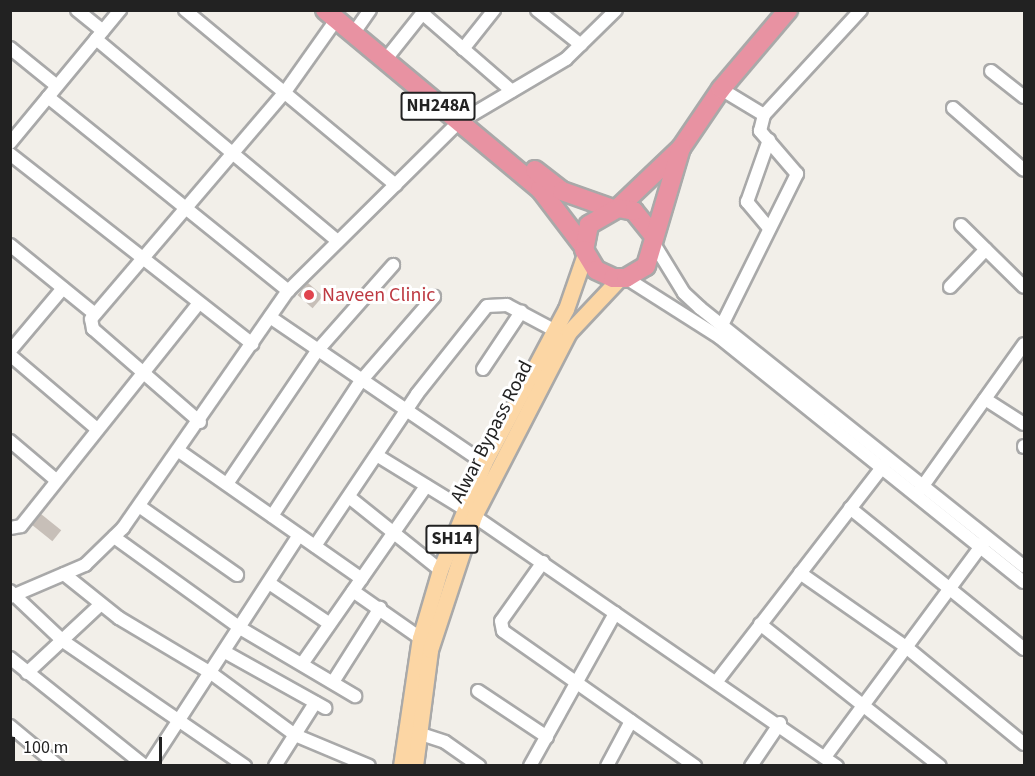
<!DOCTYPE html>
<style>
body{margin:0}
#map{position:relative;width:1035px;height:776px;overflow:hidden;background:#f2efe9;font-family:"Source Sans 3",sans-serif}
div>[style]{position:absolute}
[style*='--x']{left:calc(var(--x)*1px);top:calc(var(--y)*1px);width:calc(var(--w)*1px);rotate:calc(var(--a)*1deg)}
.building>*{inset:0;background:#c7bfb8;transform-origin:0 0}
.roads{filter:drop-shadow(2px 0 #a9a9a9) drop-shadow(-2px 0 #a9a9a9) drop-shadow(0 2px #a9a9a9) drop-shadow(0 -2px #a9a9a9)}
.minor>*{height:12px;margin:-6px;padding:0 6px;transform-origin:6px;border-radius:6px;background:#fff}
.major>*{height:15px;margin:-7.5px;padding:0 7.5px;transform-origin:7.5px;border-radius:7.5px;background:#fcd6a4}
.highway>*{height:18px;margin:-9px;padding:0 9px;transform-origin:9px;border-radius:9px;background:#e892a2}
.dots>*{width:16px;height:16px;translate:-50% -50%;box-sizing:border-box;border:3px solid #fff;border-radius:50%}
span{translate:-50% -50%;white-space:nowrap;text-align:center;line-height:1.15;-webkit-text-stroke:6px #fff;paint-order:stroke}
.shield-label span{padding:2px 4px;background:#fff;border:2px solid;border-radius:4px;-webkit-text-stroke-width:0}
.shield-label{font-size:18px;color:#222;font-weight:700}
.health-label{font-size:20px;color:#be3a42}
.left{translate:0 -50%;text-align:left}
.street-label{font-size:20px;color:#222}
.frame{position:absolute;inset:0;border:12px solid #222;pointer-events:none}
.scale{position:absolute;left:12px;top:737px;width:150px;height:27px;box-sizing:border-box;border:3px solid #222;border-top:0;padding-left:8px;font-size:18px;line-height:21px;white-space:nowrap;color:#222;-webkit-text-stroke:4px #fff;paint-order:stroke}
</style>
<div id="map">
<div class="building">
<div style="left:308px;top:283px;width:20px;height:16px;rotate:41deg"></div>
<div style="left:41px;top:514px;width:26px;height:14px;rotate:39deg"></div>
</div>
<div class="roads">
<div class="minor">
<div style="--x:77;--y:10;--w:33;--a:39"></div>
<div style="--x:185;--y:10;--w:274;--a:39.7"></div>
<div style="--x:537;--y:10;--w:56;--a:38.5"></div>
<div style="--x:422;--y:13;--w:119;--a:40.9"></div>
<div style="--x:358;--y:27;--w:21;--a:-55"></div>
<div style="--x:96;--y:39;--w:315;--a:39.9"></div>
<div style="--x:10;--y:48;--w:60;--a:39"></div>
<div style="--x:463;--y:49;--w:50;--a:-51.5"></div>
<div style="--x:390;--y:54;--w:56;--a:-51.5"></div>
<div style="--x:991;--y:71;--w:42;--a:38.2"></div>
<div style="--x:721;--y:89;--w:50;--a:31.2"></div>
<div style="--x:764;--y:115;--w:143;--a:-47.3"></div>
<div style="--x:48;--y:97;--w:309;--a:38.9"></div>
<div style="--x:953;--y:108;--w:94;--a:41.1"></div>
<div style="--x:468;--y:117;--w:114;--a:-30.6"></div>
<div style="--x:566;--y:59;--w:70;--a:-44.4"></div>
<div style="--x:10;--y:143;--w:173;--a:-50.4"></div>
<div style="--x:10;--y:154;--w:308;--a:38.1"></div>
<div style="--x:961;--y:225;--w:88;--a:44.5"></div>
<div style="--x:768;--y:227;--w:33;--a:-130"></div>
<div style="--x:747;--y:202;--w:66;--a:-70.5"></div>
<div style="--x:654;--y:244;--w:57;--a:58.5"></div>
<div style="--x:684;--y:293;--w:22;--a:43"></div>
<div style="--x:700;--y:308;--w:415;--a:38.6"></div>
<div style="--x:10;--y:245;--w:109;--a:39.1"></div>
<div style="--x:626;--y:278;--w:110;--a:32.4"></div>
<div style="--x:719;--y:337;--w:391;--a:38.8"></div>
<div style="--x:950;--y:287;--w:52;--a:-46.5"></div>
<div style="--x:270;--y:317;--w:259;--a:34.3"></div>
<div style="--x:722;--y:325;--w:169;--a:-63.6"></div>
<div style="--x:797;--y:174;--w:57;--a:-130.7"></div>
<div style="--x:760;--y:131;--w:16;--a:-76"></div>
<div style="--x:10;--y:351;--w:82;--a:-49.9"></div>
<div style="--x:10;--y:355;--w:114;--a:40.4"></div>
<div style="--x:483;--y:369;--w:69;--a:-56.3"></div>
<div style="--x:985;--y:399;--w:46;--a:32.7"></div>
<div style="--x:200;--y:422;--w:142;--a:-139"></div>
<div style="--x:93;--y:329;--w:10;--a:-101"></div>
<div style="--x:91;--y:319;--w:299;--a:-49.5"></div>
<div style="--x:285;--y:92;--w:88;--a:-54.7"></div>
<div style="--x:10;--y:441;--w:60;--a:40.3"></div>
<div style="--x:1024;--y:447;--w:1;--a:-90"></div>
<div style="--x:179;--y:451;--w:223;--a:35"></div>
<div style="--x:378;--y:456;--w:101;--a:31.6"></div>
<div style="--x:227;--y:484;--w:161;--a:-55.9"></div>
<div style="--x:317;--y:351;--w:115;--a:-48.5"></div>
<div style="--x:920;--y:490;--w:179;--a:-54.5"></div>
<div style="--x:349;--y:497;--w:117;--a:38.7"></div>
<div style="--x:139;--y:506;--w:120;--a:35.1"></div>
<div style="--x:850;--y:508;--w:224;--a:39"></div>
<div style="--x:272;--y:516;--w:160;--a:-56.7"></div>
<div style="--x:360;--y:382;--w:113;--a:-49"></div>
<div style="--x:474;--y:516;--w:441;--a:34.6"></div>
<div style="--x:10;--y:528;--w:11;--a:-10"></div>
<div style="--x:21;--y:526;--w:285;--a:-51.4"></div>
<div style="--x:114;--y:537;--w:155;--a:35.8"></div>
<div style="--x:240;--y:628;--w:134;--a:30.6"></div>
<div style="--x:315;--y:546;--w:183;--a:-56.1"></div>
<div style="--x:417;--y:394;--w:112;--a:-51.5"></div>
<div style="--x:487;--y:306;--w:20;--a:-3"></div>
<div style="--x:507;--y:305;--w:53;--a:28"></div>
<div style="--x:543;--y:562;--w:72;--a:125.4"></div>
<div style="--x:501;--y:621;--w:10;--a:79"></div>
<div style="--x:503;--y:631;--w:235;--a:35.1"></div>
<div style="--x:800;--y:573;--w:129;--a:34.9"></div>
<div style="--x:906;--y:647;--w:153;--a:39.4"></div>
<div style="--x:64;--y:574;--w:70;--a:38.7"></div>
<div style="--x:119;--y:618;--w:107;--a:30.9"></div>
<div style="--x:211;--y:673;--w:104;--a:36.4"></div>
<div style="--x:295;--y:735;--w:80;--a:22.7"></div>
<div style="--x:269;--y:583;--w:73;--a:33.9"></div>
<div style="--x:10;--y:591;--w:73;--a:43.3"></div>
<div style="--x:63;--y:641;--w:221;--a:34.5"></div>
<div style="--x:353;--y:591;--w:82;--a:35"></div>
<div style="--x:10;--y:597;--w:82;--a:-23.1"></div>
<div style="--x:85;--y:565;--w:53;--a:-44.2"></div>
<div style="--x:123;--y:528;--w:289;--a:-55.2"></div>
<div style="--x:288;--y:291;--w:239;--a:-44.7"></div>
<div style="--x:760;--y:624;--w:229;--a:38.3"></div>
<div style="--x:225;--y:652;--w:115;--a:29.2"></div>
<div style="--x:10;--y:658;--w:173;--a:38.7"></div>
<div style="--x:302;--y:664;--w:217;--a:-55.1"></div>
<div style="--x:27;--y:673;--w:101;--a:-43"></div>
<div style="--x:717;--y:681;--w:273;--a:-52.3"></div>
<div style="--x:333;--y:682;--w:88;--a:-57.6"></div>
<div style="--x:478;--y:691;--w:83;--a:33.7"></div>
<div style="--x:10;--y:726;--w:62;--a:39.8"></div>
<div style="--x:421;--y:734;--w:25;--a:18"></div>
<div style="--x:445;--y:742;--w:42;--a:35.2"></div>
<div style="--x:825;--y:757;--w:269;--a:-53.5"></div>
<div style="--x:149;--y:766;--w:275;--a:-57"></div>
<div style="--x:275;--y:766;--w:75;--a:-57.6"></div>
<div style="--x:530;--y:766;--w:175;--a:-60.9"></div>
<div style="--x:607;--y:766;--w:51;--a:-61.9"></div>
<div style="--x:751;--y:766;--w:52;--a:-56"></div>
</div>
<div class="major">
<div style="--x:401;--y:766;--w:129;--a:-81.6"></div>
<div style="--x:420;--y:638;--w:71;--a:-73.6"></div>
<div style="--x:440;--y:570;--w:116;--a:-67.6"></div>
<div style="--x:484;--y:463;--w:174;--a:-62"></div>
<div style="--x:566;--y:309;--w:58;--a:-70.9"></div>
<div style="--x:415;--y:766;--w:117;--a:-82.6"></div>
<div style="--x:430;--y:650;--w:141;--a:-71.8"></div>
<div style="--x:474;--y:516;--w:207;--a:-62.7"></div>
<div style="--x:569;--y:332;--w:73;--a:-46.7"></div>
</div>
<div class="highway">
<div style="--x:325;--y:10;--w:280;--a:39.8"></div>
<div style="--x:540;--y:189;--w:73;--a:52.8"></div>
<div style="--x:535;--y:170;--w:34;--a:38"></div>
<div style="--x:562;--y:191;--w:54;--a:19.4"></div>
<div style="--x:618;--y:208;--w:87;--a:-43.6"></div>
<div style="--x:681;--y:148;--w:71;--a:-55.9"></div>
<div style="--x:721;--y:89;--w:104;--a:-49.7"></div>
<div style="--x:654;--y:236;--w:32;--a:-129"></div>
<div style="--x:634;--y:211;--w:16;--a:-169"></div>
<div style="--x:618;--y:208;--w:34;--a:150"></div>
<div style="--x:589;--y:225;--w:25;--a:101"></div>
<div style="--x:584;--y:250;--w:23;--a:59"></div>
<div style="--x:596;--y:270;--w:19;--a:25"></div>
<div style="--x:613;--y:278;--w:13;--a:0"></div>
<div style="--x:626;--y:278;--w:23;--a:-31"></div>
<div style="--x:646;--y:266;--w:123;--a:-73.5"></div>
</div>
</div>
<div class="dots">
<div style="left:309px;top:295px;background:#e0444e"></div>
</div>
<div class="shield-label">
<span style="left:438px;top:106px">NH248A</span>
<span style="left:452px;top:539px">SH14</span>
</div>
<div class="health-label">
<span class="left" style="left:322px;top:295px">Naveen Clinic</span>
</div>
<div class="street-label">
<span style="left:492px;top:432px;rotate:-63deg">Alwar Bypass Road</span>
</div>
<div class="frame"></div>
<div class="scale">100 m</div>
</div>
